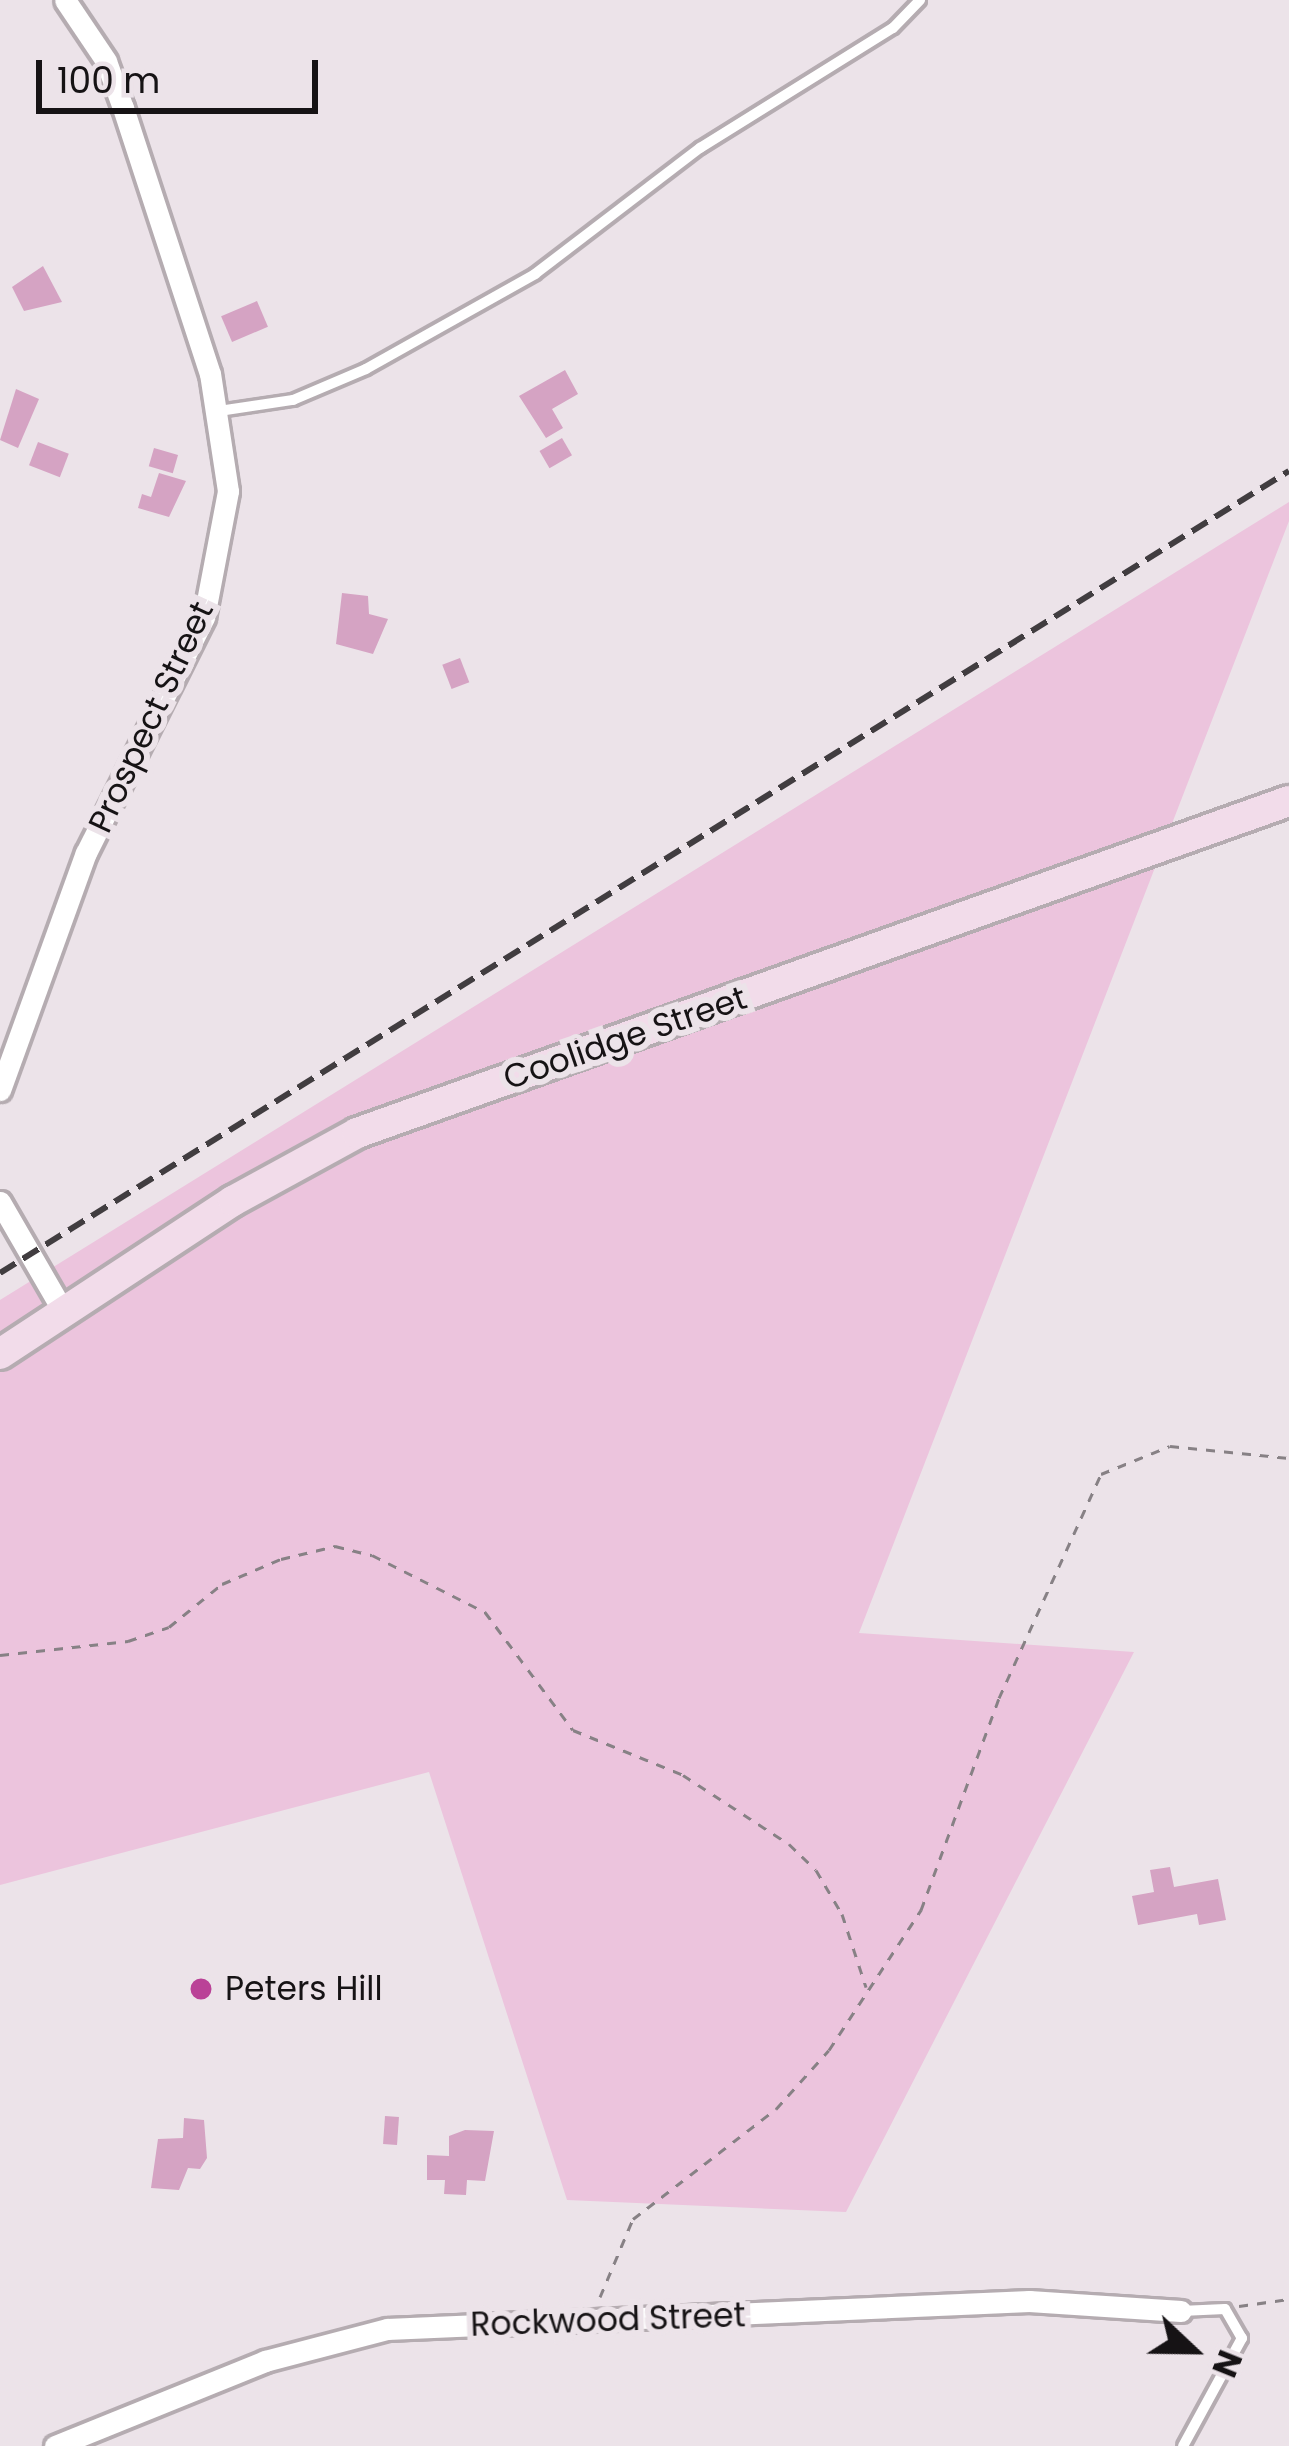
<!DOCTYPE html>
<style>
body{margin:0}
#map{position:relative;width:1289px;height:2446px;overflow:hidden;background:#ece3e9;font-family:Poppins,sans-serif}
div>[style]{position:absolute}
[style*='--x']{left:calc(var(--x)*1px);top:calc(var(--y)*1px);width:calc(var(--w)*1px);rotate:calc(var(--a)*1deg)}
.green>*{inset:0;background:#ecc4dd}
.building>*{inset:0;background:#d5a3c3;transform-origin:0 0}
.path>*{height:3px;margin-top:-1.5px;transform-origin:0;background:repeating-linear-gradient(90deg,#878185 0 9px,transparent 0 18px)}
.roads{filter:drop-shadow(3px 0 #b5acb1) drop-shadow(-3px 0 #b5acb1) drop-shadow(0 3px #b5acb1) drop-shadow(0 -3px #b5acb1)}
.service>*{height:10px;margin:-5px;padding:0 5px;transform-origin:5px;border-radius:5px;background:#fff}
.minor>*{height:21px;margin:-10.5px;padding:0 10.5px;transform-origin:10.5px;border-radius:10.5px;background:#fff}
.secondary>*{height:30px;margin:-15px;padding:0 15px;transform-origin:15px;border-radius:15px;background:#f2dcea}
.rail>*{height:6px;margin-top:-3px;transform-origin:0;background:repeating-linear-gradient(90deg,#413d40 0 18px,transparent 0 27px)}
.dots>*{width:33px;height:33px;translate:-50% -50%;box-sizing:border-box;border:6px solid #ece3e9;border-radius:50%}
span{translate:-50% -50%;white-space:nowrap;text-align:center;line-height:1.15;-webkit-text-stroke:12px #ece3e9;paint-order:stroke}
.street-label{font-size:33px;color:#161315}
.poi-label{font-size:33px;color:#161315}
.left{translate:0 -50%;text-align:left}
.north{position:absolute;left:1133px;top:2290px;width:120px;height:120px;-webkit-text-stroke:9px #ece3e9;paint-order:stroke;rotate:112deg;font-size:33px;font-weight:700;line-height:48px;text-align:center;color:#161315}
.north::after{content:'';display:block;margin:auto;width:42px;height:54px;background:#161315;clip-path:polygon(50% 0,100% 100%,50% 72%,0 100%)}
.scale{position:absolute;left:36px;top:60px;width:282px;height:54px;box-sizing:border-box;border:6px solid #161315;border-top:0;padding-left:15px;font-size:36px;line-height:42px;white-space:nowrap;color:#161315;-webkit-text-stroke:9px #ece3e9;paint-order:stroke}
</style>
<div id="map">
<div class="green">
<div style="clip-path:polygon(1289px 502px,1289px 521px,859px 1633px,1134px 1652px,846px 2212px,567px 2200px,429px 1772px,0 1885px,0 1300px)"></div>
</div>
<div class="building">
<div style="clip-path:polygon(43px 266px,62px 302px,24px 311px,12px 287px)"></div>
<div style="left:257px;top:301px;width:28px;height:39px;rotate:67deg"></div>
<div style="clip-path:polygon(565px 370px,578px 394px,552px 409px,563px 428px,546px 438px,519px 396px)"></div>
<div style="clip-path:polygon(16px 389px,39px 399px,18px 448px,0 440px)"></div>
<div style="left:562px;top:438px;width:20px;height:26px;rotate:60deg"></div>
<div style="left:38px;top:442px;width:33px;height:25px;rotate:21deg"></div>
<div style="left:154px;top:448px;width:25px;height:19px;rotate:16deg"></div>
<div style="clip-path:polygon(159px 473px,186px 481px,169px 517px,138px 508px,142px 494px,151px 497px)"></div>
<div style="clip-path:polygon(342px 593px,368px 596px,369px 614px,388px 619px,373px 654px,336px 644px)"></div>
<div style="left:460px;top:658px;width:26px;height:19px;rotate:69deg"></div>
<div style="clip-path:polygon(1170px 1867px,1174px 1887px,1218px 1879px,1226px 1920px,1199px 1925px,1197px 1914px,1138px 1925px,1132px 1896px,1154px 1892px,1150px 1870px)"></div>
<div style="left:385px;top:2116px;width:14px;height:28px;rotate:4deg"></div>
<div style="clip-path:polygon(184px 2118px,204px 2120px,207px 2158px,200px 2169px,188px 2168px,179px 2190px,151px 2188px,158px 2139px,183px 2138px)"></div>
<div style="clip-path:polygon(465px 2130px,494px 2131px,485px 2181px,467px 2180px,466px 2195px,444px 2194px,445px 2180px,427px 2180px,427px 2155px,449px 2156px,449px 2136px)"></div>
</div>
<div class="path">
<div style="--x:0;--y:1655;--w:129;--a:-6.2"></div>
<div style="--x:128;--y:1641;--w:43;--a:-18.9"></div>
<div style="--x:169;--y:1627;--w:68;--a:-39.1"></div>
<div style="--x:222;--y:1584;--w:64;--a:-23"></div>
<div style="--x:281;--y:1559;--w:56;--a:-13.5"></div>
<div style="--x:335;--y:1546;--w:38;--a:14"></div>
<div style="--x:372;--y:1555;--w:127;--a:26.8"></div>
<div style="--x:485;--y:1612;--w:147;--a:53.3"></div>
<div style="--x:573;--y:1730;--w:119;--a:22.2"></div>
<div style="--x:683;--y:1775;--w:126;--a:33.1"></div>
<div style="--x:789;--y:1844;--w:37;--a:44"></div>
<div style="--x:816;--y:1870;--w:51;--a:59.4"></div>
<div style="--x:842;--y:1914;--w:77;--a:71.8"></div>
<div style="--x:600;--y:2297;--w:85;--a:-67.1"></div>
<div style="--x:633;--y:2219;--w:180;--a:-37.6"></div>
<div style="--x:776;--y:2109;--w:79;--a:-48.1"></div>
<div style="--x:829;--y:2050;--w:168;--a:-56.7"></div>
<div style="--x:921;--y:1910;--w:226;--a:-69.8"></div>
<div style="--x:999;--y:1698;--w:246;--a:-65.5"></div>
<div style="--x:1101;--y:1474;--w:74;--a:-22.1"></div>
<div style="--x:1170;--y:1446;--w:120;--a:5.8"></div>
<div style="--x:1239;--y:2306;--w:50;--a:-8"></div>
</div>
<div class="roads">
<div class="service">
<div style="--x:219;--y:411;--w:75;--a:-8.5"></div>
<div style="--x:293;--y:400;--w:79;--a:-23"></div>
<div style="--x:366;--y:369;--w:194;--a:-29.3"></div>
<div style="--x:535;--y:274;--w:208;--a:-37.4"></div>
<div style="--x:700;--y:148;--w:227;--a:-31.9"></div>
<div style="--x:893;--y:28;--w:39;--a:-46"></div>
<div style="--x:1181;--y:2311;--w:44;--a:-2.6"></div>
<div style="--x:1225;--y:2309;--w:34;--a:60"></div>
<div style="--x:1242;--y:2338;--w:123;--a:118.6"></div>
</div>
<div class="minor">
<div style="--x:0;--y:1090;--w:252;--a:-70.1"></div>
<div style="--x:86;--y:853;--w:264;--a:-63.4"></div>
<div style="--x:204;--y:617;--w:128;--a:-79.2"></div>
<div style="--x:228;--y:491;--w:118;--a:-98.7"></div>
<div style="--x:210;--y:374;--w:280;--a:-108.1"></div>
<div style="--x:123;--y:108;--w:50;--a:-109.9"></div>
<div style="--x:106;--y:61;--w:73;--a:-123.9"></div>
<div style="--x:0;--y:1202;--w:126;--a:60"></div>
<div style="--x:55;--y:2446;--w:227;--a:-22"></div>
<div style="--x:265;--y:2361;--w:126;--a:-14.7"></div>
<div style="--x:387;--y:2329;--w:643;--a:-2.5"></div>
<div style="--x:1029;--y:2301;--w:152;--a:3.8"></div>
</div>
<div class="secondary">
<div style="--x:0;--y:1354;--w:279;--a:-33.3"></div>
<div style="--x:233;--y:1201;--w:141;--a:-28.7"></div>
<div style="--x:357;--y:1133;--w:989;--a:-19.61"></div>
</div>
</div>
<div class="rail">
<div style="--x:0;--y:1273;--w:1518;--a:-31.89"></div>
</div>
<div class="dots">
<div style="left:201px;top:1989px;background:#ba4297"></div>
</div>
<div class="street-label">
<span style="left:151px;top:717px;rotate:-65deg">Prospect Street</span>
<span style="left:625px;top:1038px;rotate:-19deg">Coolidge Street</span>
<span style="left:608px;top:2320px;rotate:-2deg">Rockwood Street</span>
</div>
<div class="poi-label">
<span class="left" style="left:225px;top:1989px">Peters Hill</span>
</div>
<div class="north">N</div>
<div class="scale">100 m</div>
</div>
